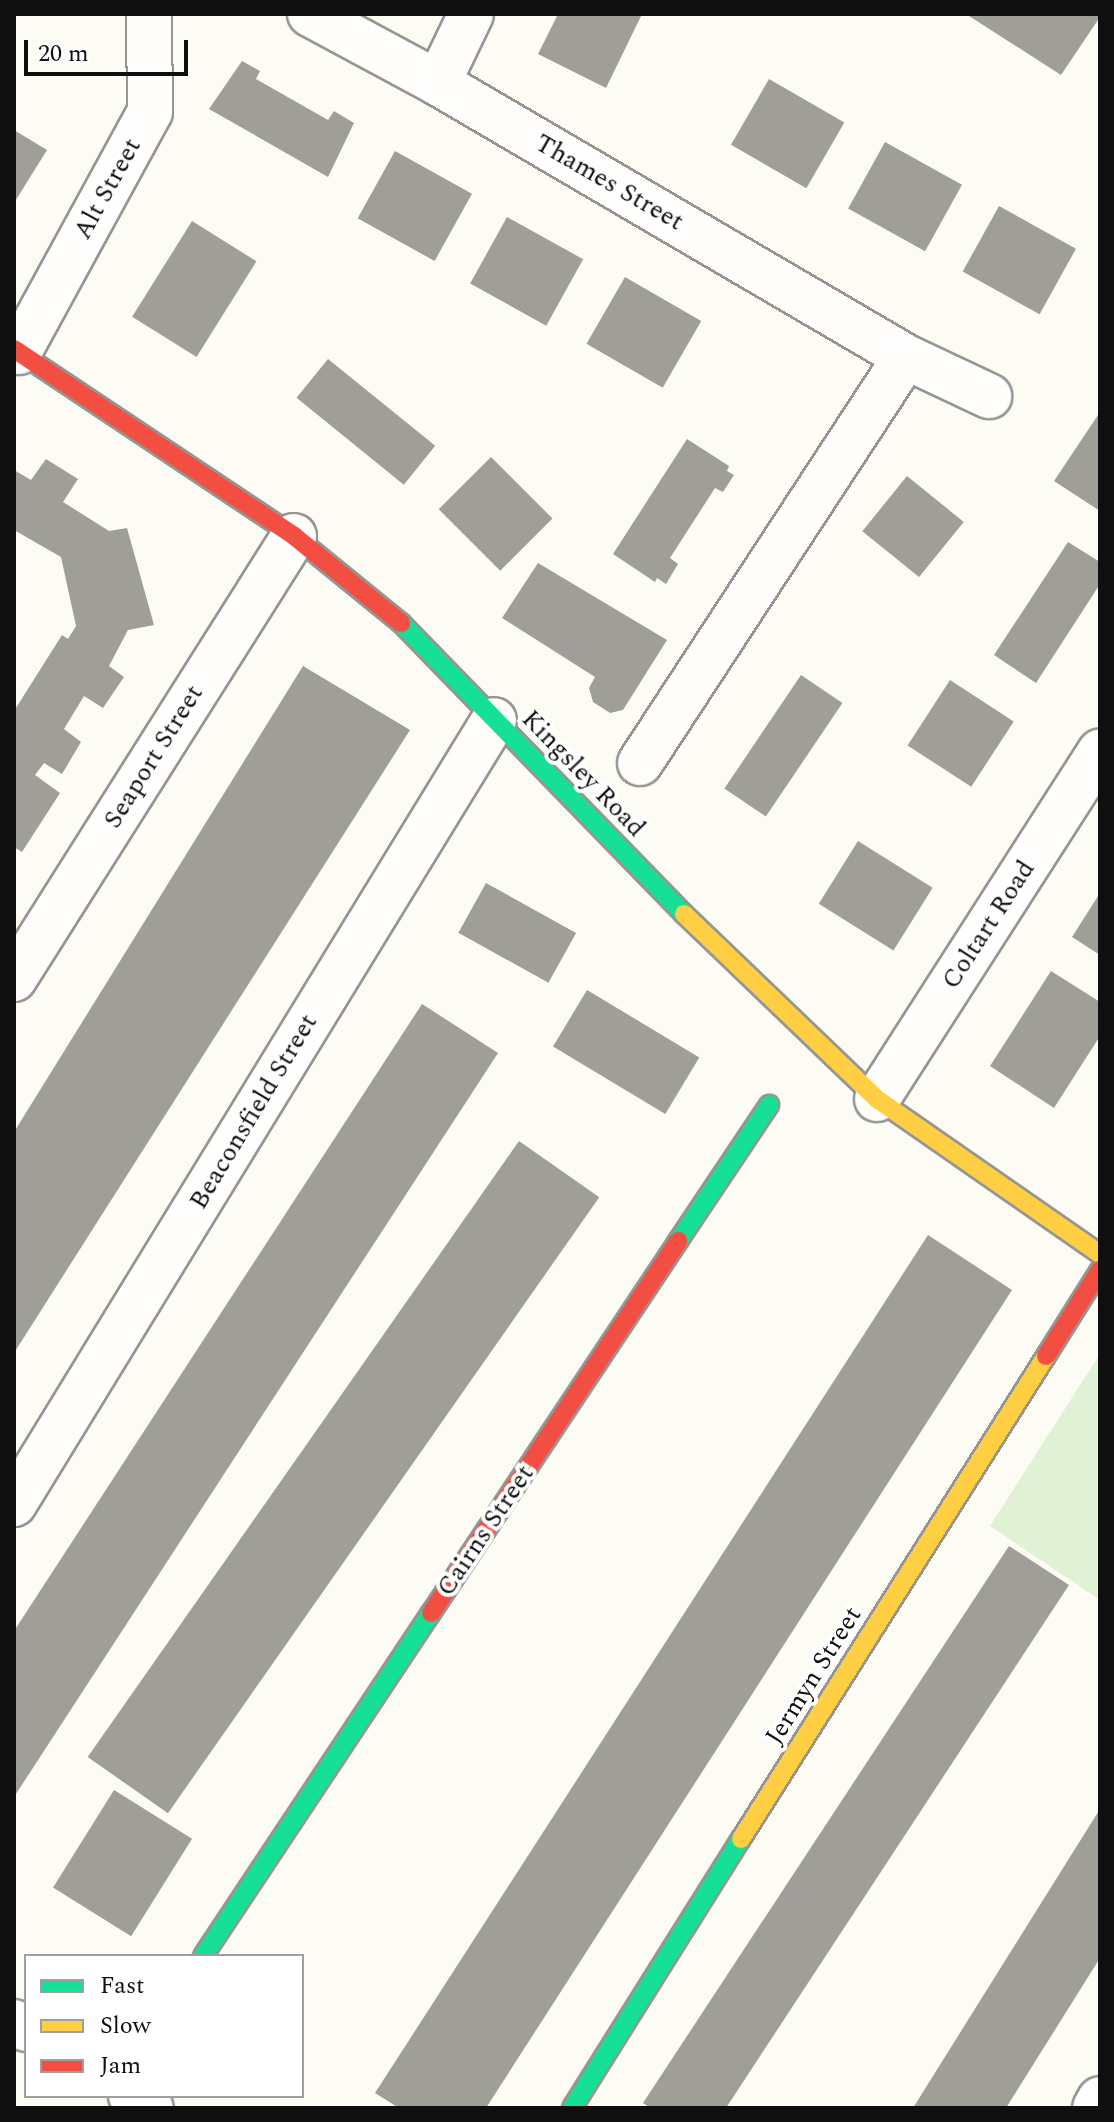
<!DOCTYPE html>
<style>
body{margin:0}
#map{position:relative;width:1114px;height:2122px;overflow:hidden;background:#fcfbf4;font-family:Spectral,serif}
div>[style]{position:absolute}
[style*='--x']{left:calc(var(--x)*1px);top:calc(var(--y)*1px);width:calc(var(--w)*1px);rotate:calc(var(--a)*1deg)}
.green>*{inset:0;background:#e0f1d5}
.building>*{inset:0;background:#9f9e99;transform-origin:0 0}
.roads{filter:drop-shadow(2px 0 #969592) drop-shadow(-2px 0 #969592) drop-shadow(0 2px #969592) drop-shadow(0 -2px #969592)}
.street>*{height:44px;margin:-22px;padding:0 22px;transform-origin:22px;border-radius:22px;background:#fffefd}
.fast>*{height:18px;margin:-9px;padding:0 9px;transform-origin:9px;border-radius:9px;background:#16e098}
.slow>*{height:18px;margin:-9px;padding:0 9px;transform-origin:9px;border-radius:9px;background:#ffcf43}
.jam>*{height:18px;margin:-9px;padding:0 9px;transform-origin:9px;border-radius:9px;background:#f24e42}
span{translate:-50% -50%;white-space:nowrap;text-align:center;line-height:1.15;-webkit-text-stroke:8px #fff;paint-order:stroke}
.street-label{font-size:26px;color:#0f0f0f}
.frame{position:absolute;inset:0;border:16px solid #0f0f0f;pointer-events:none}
.legend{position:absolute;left:24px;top:1954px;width:280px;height:144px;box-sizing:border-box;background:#fff;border:2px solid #9f9f9f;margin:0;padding:10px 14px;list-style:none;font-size:24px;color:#0f0f0f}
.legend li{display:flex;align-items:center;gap:16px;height:40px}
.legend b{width:40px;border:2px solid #9f9f9f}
.scale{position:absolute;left:24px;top:40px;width:164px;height:36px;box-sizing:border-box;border:4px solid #0f0f0f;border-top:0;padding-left:10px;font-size:24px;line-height:28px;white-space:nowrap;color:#0f0f0f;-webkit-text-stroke:6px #fff;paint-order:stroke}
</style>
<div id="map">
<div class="green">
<div style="clip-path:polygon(1100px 1354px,1100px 1600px,990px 1526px)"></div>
</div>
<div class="building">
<div style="clip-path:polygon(558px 14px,642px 14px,606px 88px,538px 54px)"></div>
<div style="clip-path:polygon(966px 14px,1096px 14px,1100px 17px,1061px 75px)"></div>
<div style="clip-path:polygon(242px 61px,260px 71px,256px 79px,328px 120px,334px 111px,354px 123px,328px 177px,209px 109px)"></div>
<div style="left:769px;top:79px;width:87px;height:76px;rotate:30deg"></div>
<div style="clip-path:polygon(14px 130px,47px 150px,14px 203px)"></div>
<div style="left:885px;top:142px;width:88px;height:76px;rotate:29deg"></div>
<div style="left:395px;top:151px;width:88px;height:77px;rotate:29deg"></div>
<div style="left:999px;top:206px;width:88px;height:75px;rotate:29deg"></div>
<div style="left:507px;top:217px;width:87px;height:76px;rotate:29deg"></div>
<div style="left:192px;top:221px;width:76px;height:113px;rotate:32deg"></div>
<div style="left:625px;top:277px;width:88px;height:77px;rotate:30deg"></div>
<div style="left:328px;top:359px;width:138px;height:50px;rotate:39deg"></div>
<div style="clip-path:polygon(1100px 412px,1100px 511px,1054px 481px)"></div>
<div style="clip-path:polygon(687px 439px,729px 466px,727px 471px,734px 475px,723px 492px,715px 488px,670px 558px,678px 564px,666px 584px,657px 578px,655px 582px,613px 554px)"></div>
<div style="left:491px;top:457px;width:87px;height:74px;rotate:45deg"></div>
<div style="clip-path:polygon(46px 459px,78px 479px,63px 502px,109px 531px,127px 528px,154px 625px,128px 630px,109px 666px,124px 677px,103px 708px,84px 696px,64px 729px,81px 742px,62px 774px,44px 763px,35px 775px,60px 793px,22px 852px,14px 847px,14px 711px,62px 635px,68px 639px,76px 626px,61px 557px,14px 530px,14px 470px,31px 480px)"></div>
<div style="left:907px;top:476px;width:73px;height:71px;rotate:39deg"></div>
<div style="clip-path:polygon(1068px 542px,1100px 562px,1100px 584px,1036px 683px,994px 655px)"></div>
<div style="clip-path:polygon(538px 563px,667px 640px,623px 710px,610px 713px,593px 702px,589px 688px,595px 677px,502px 618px)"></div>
<div style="clip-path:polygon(303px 666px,410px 730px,14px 1353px,14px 1132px)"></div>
<div style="left:801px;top:675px;width:50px;height:137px;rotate:34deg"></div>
<div style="left:950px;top:680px;width:76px;height:78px;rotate:33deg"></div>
<div style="left:858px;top:841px;width:88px;height:74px;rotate:32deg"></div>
<div style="left:486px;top:883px;width:103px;height:57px;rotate:29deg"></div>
<div style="clip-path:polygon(1100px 893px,1100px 955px,1072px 937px)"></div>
<div style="clip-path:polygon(1051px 971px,1100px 1002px,1100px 1036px,1054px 1108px,990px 1066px)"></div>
<div style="left:587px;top:990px;width:131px;height:66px;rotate:31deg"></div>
<div style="clip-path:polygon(422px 1004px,498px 1053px,14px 1797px,14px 1631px)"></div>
<div style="left:519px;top:1141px;width:98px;height:752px;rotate:35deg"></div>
<div style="clip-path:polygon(928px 1235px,1012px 1290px,486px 2108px,399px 2108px,375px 2093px)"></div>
<div style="clip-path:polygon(1009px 1546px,1069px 1585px,726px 2108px,650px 2108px,643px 2103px)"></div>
<div style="left:114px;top:1790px;width:92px;height:115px;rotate:32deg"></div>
<div style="clip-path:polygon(1100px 1809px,1100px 1958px,1006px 2108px,913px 2108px)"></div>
</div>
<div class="roads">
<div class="street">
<div style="--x:310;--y:14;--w:145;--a:28.3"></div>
<div style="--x:438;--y:83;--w:542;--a:30.35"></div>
<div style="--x:906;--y:357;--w:92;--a:25.2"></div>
<div style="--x:438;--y:83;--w:76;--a:-64.4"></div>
<div style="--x:19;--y:352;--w:273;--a:-61.4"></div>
<div style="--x:150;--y:112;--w:98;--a:-90.6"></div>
<div style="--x:640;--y:763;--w:485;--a:-56.8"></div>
<div style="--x:14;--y:979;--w:524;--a:-57.7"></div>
<div style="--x:877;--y:1099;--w:413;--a:-57.3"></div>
<div style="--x:14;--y:1504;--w:919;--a:-58.52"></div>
<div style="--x:14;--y:2022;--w:14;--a:30"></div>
<div style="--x:131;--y:2096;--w:23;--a:31"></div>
<div style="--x:1095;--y:2108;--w:10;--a:-61"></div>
</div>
<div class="fast">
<div style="--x:401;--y:623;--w:406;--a:45.8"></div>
<div style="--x:678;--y:1241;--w:164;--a:-56.2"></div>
<div style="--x:203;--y:1956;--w:412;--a:-56.4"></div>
<div style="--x:572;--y:2108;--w:318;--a:-57.9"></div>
</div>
<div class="slow">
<div style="--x:684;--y:914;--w:267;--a:43.8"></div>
<div style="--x:877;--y:1099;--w:272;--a:34.8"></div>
<div style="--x:741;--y:1839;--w:571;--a:-57.73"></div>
</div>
<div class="jam">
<div style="--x:14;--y:349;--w:337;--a:33.7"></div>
<div style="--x:294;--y:536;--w:138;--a:39.1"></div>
<div style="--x:1046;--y:1356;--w:102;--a:-57.9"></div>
<div style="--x:431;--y:1613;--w:447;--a:-56.4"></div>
</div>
</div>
<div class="street-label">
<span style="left:609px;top:183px;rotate:30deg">Thames Street</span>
<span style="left:108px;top:189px;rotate:-61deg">Alt Street</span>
<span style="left:154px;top:757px;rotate:-58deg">Seaport Street</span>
<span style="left:583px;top:774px;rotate:46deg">Kingsley Road</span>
<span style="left:989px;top:925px;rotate:-57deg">Coltart Road</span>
<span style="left:254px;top:1112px;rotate:-59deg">Beaconsfield Street</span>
<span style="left:486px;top:1531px;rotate:-56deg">Cairns Street</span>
<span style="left:814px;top:1676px;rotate:-58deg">Jermyn Street</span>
</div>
<div class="frame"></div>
<ul class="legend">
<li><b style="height:10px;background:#16e098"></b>Fast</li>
<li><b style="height:10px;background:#ffcf43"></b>Slow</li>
<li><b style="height:10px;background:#f24e42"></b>Jam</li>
</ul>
<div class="scale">20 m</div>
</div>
